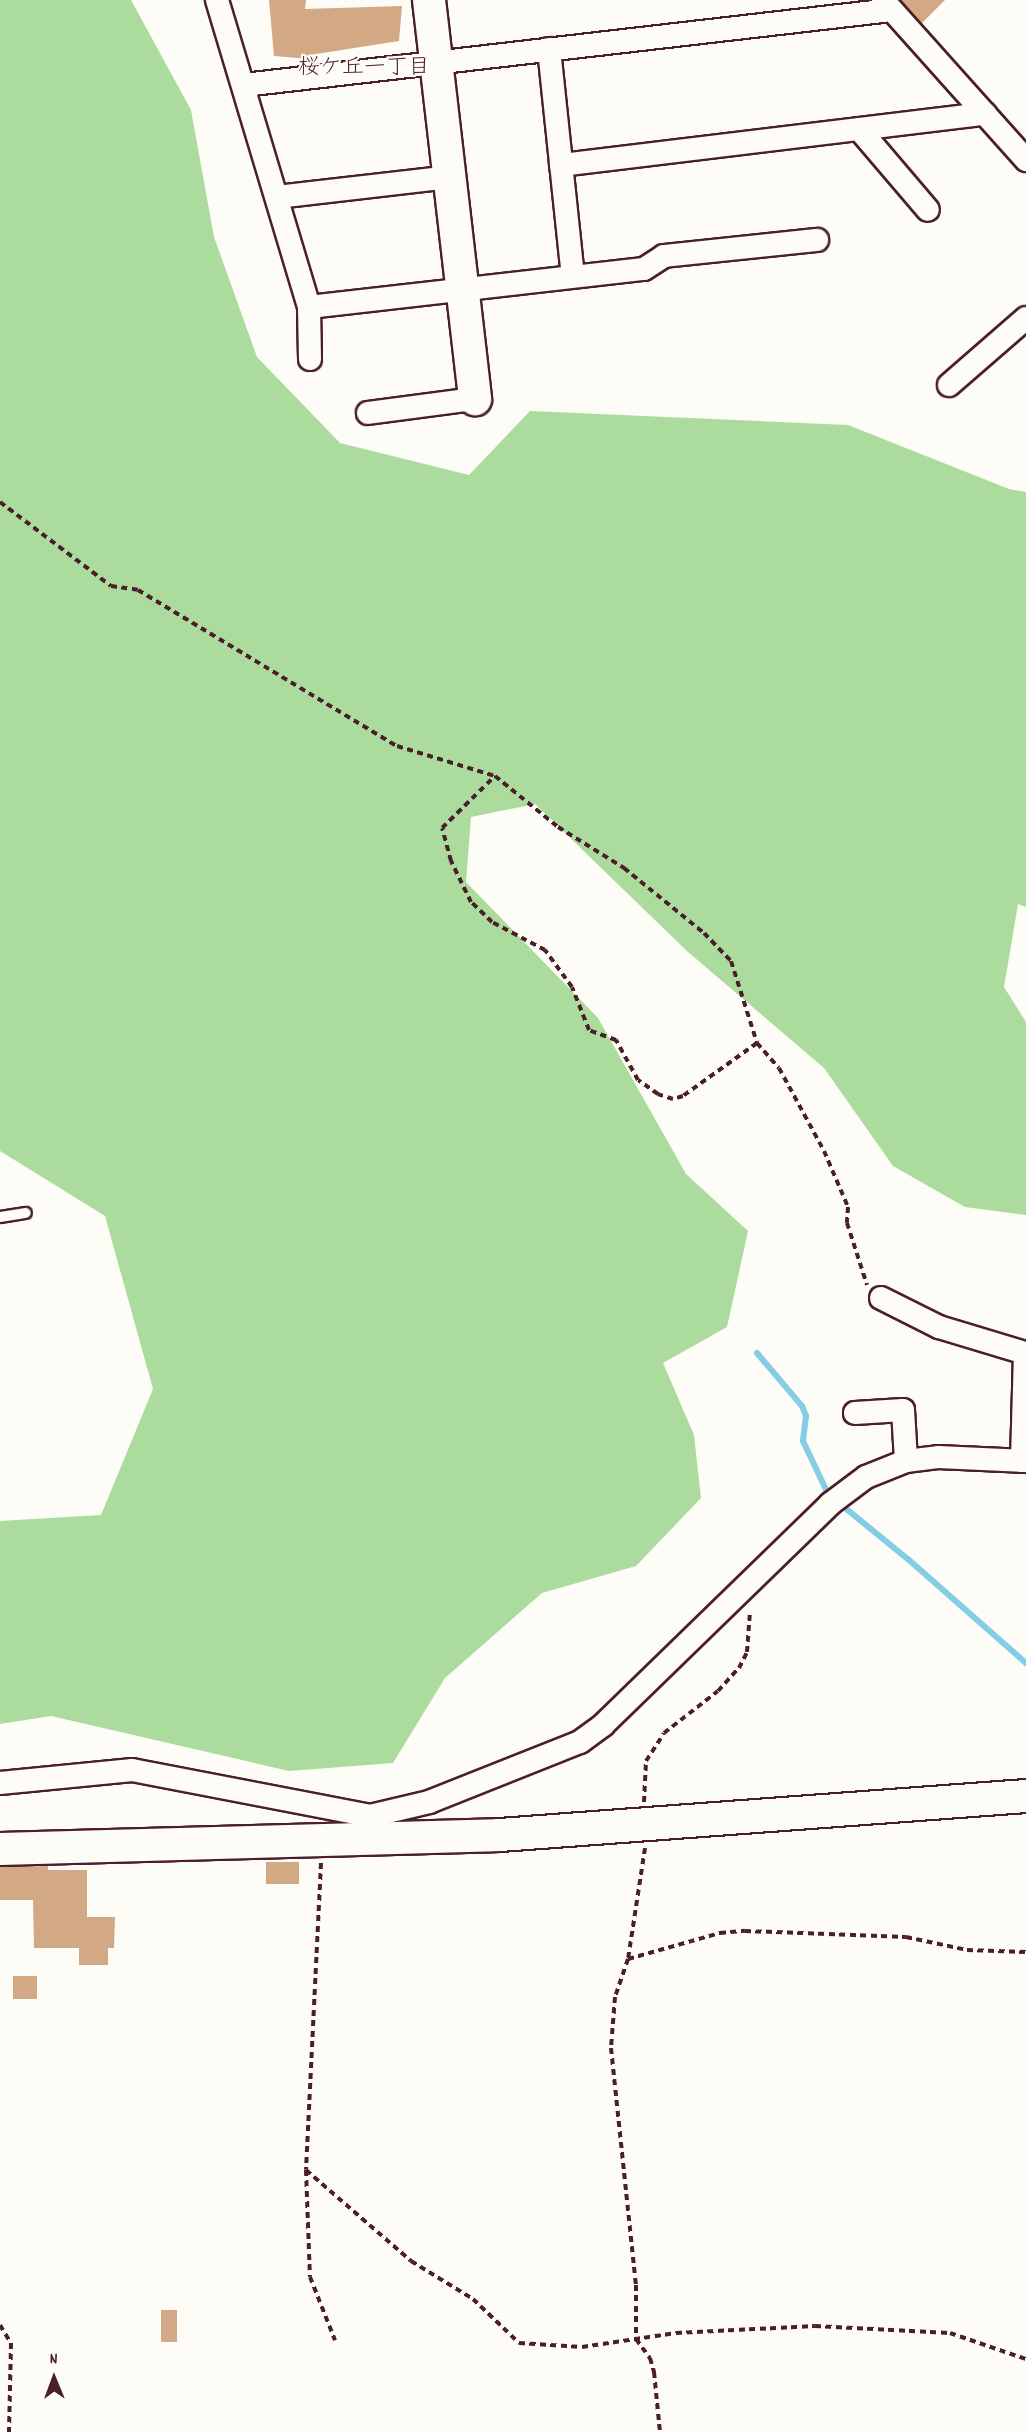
<!DOCTYPE html>
<meta charset="utf-8">
<style>
body{margin:0}
#map{position:relative;width:1026px;height:2432px;overflow:hidden;background:#fdfcf7;font-family:Dekko,"Klee One",sans-serif}
div>[style]{position:absolute}
[style*='--x']{left:calc(var(--x)*1px);top:calc(var(--y)*1px);width:calc(var(--w)*1px);rotate:calc(var(--a)*1deg)}
.green>*{inset:0;background:#acdc9d}
.stream>*{height:6px;margin:-3px;padding:0 3px;transform-origin:3px;border-radius:3px;background:#84cde5}
.building>*{inset:0;background:#d3a885;transform-origin:0 0}
.path>*{height:4px;margin-top:-2px;transform-origin:0;background:repeating-linear-gradient(90deg,#4a1f2b 0 6px,transparent 0 10.5px)}
.roads{filter:drop-shadow(2px 0 #4a1f2b) drop-shadow(-2px 0 #4a1f2b) drop-shadow(0 2px #4a1f2b) drop-shadow(0 -2px #4a1f2b)}
.lane>*{height:10px;margin:-5px;padding:0 5px;transform-origin:5px;border-radius:5px;background:#fdfcf7}
.street>*{height:22px;margin:-11px;padding:0 11px;transform-origin:11px;border-radius:11px;background:#fdfcf7}
.secondary>*{height:32px;margin:-16px;padding:0 16px;transform-origin:16px;border-radius:16px;background:#fdfcf7}
span{translate:-50% -50%;white-space:nowrap;text-align:center;line-height:1.15;-webkit-text-stroke:4.5px #fdfcf7;paint-order:stroke}
.neighbourhood-label{font-size:22px;color:#4a1f2b}
.north{position:absolute;left:24px;top:2348px;width:60px;height:60px;-webkit-text-stroke:4px #fdfcf7;paint-order:stroke;rotate:359deg;font-size:16px;font-weight:700;line-height:24px;text-align:center;color:#4a1f2b}
.north::after{content:'';display:block;margin:auto;width:21px;height:27px;background:#4a1f2b;clip-path:polygon(50% 0,100% 100%,50% 72%,0 100%)}
</style>
<div id="map">
<div class="green">
<div style="clip-path:polygon(0 0,131px 0,191px 110px,214px 237px,257px 357px,340px 443px,469px 475px,530px 411px,848px 425px,1009px 489px,1026px 492px,1026px 907px,1018px 904px,1004px 987px,1026px 1022px,1026px 1215px,965px 1207px,893px 1166px,824px 1068px,688px 952px,535px 804px,471px 817px,466px 882px,598px 1018px,686px 1174px,748px 1231px,727px 1327px,663px 1363px,694px 1435px,701px 1498px,636px 1566px,542px 1593px,445px 1678px,393px 1763px,289px 1771px,51px 1716px,0 1724px,0 1521px,101px 1515px,153px 1389px,105px 1216px,0 1151px)"></div>
</div>
<div class="stream">
<div style="--x:757;--y:1353;--w:70;--a:49.7"></div>
<div style="--x:802;--y:1406;--w:11;--a:68"></div>
<div style="--x:806;--y:1416;--w:25;--a:97"></div>
<div style="--x:803;--y:1441;--w:59;--a:64.7"></div>
<div style="--x:828;--y:1494;--w:104;--a:39.2"></div>
<div style="--x:909;--y:1560;--w:156;--a:41.4"></div>
</div>
<div class="building">
<div style="clip-path:polygon(269px 0,306px 0,305px 9px,402px 6px,399px 41px,310px 55px,310px 59px,274px 56px)"></div>
<div style="clip-path:polygon(901px 0,945px 0,922px 23px)"></div>
<div style="left:266px;top:1862px;width:33px;height:22px"></div>
<div style="clip-path:polygon(48px 1866px,48px 1870px,87px 1870px,87px 1917px,115px 1917px,114px 1948px,108px 1948px,108px 1965px,79px 1965px,79px 1948px,34px 1948px,33px 1900px,0 1900px,0 1867px)"></div>
<div style="left:13px;top:1976px;width:24px;height:23px"></div>
<div style="left:161px;top:2310px;width:16px;height:32px"></div>
</div>
<div class="path">
<div style="--x:0;--y:502;--w:139;--a:37.1"></div>
<div style="--x:111;--y:586;--w:27;--a:8"></div>
<div style="--x:138;--y:590;--w:302;--a:31.1"></div>
<div style="--x:397;--y:746;--w:102;--a:17"></div>
<div style="--x:757;--y:1043;--w:91;--a:144.4"></div>
<div style="--x:683;--y:1096;--w:10;--a:163"></div>
<div style="--x:673;--y:1099;--w:16;--a:-162"></div>
<div style="--x:658;--y:1094;--w:24;--a:-145"></div>
<div style="--x:638;--y:1080;--w:46;--a:-118.8"></div>
<div style="--x:616;--y:1040;--w:29;--a:-160"></div>
<div style="--x:589;--y:1030;--w:46;--a:-111.6"></div>
<div style="--x:572;--y:987;--w:46;--a:-126.1"></div>
<div style="--x:545;--y:950;--w:60;--a:-152.2"></div>
<div style="--x:492;--y:922;--w:29;--a:-136"></div>
<div style="--x:471;--y:902;--w:46;--a:-116"></div>
<div style="--x:451;--y:861;--w:34;--a:-105"></div>
<div style="--x:442;--y:828;--w:74;--a:-44.5"></div>
<div style="--x:495;--y:776;--w:81;--a:39"></div>
<div style="--x:558;--y:827;--w:78;--a:31.8"></div>
<div style="--x:624;--y:868;--w:103;--a:39.1"></div>
<div style="--x:704;--y:933;--w:39;--a:46"></div>
<div style="--x:731;--y:961;--w:86;--a:72.4"></div>
<div style="--x:757;--y:1043;--w:33;--a:49"></div>
<div style="--x:779;--y:1068;--w:94;--a:61.5"></div>
<div style="--x:824;--y:1151;--w:61;--a:66.8"></div>
<div style="--x:848;--y:1207;--w:16;--a:94"></div>
<div style="--x:847;--y:1223;--w:65;--a:72.1"></div>
<div style="--x:644;--y:1802;--w:41;--a:-87.2"></div>
<div style="--x:646;--y:1761;--w:33;--a:-57"></div>
<div style="--x:664;--y:1733;--w:68;--a:-37.9"></div>
<div style="--x:718;--y:1691;--w:31;--a:-48"></div>
<div style="--x:739;--y:1668;--w:18;--a:-63"></div>
<div style="--x:747;--y:1652;--w:41;--a:-85.8"></div>
<div style="--x:645;--y:1848;--w:112;--a:98.7"></div>
<div style="--x:628;--y:1959;--w:40;--a:108.9"></div>
<div style="--x:615;--y:1997;--w:51;--a:94.5"></div>
<div style="--x:611;--y:2048;--w:238;--a:84"></div>
<div style="--x:636;--y:2285;--w:54;--a:90"></div>
<div style="--x:636;--y:2339;--w:24;--a:54"></div>
<div style="--x:650;--y:2358;--w:15;--a:74"></div>
<div style="--x:654;--y:2372;--w:60;--a:84.3"></div>
<div style="--x:321;--y:1863;--w:307;--a:92.8"></div>
<div style="--x:306;--y:2170;--w:107;--a:87.9"></div>
<div style="--x:310;--y:2277;--w:68;--a:68.4"></div>
<div style="--x:628;--y:1959;--w:96;--a:-15.8"></div>
<div style="--x:720;--y:1933;--w:25;--a:-5"></div>
<div style="--x:745;--y:1931;--w:161;--a:2.1"></div>
<div style="--x:906;--y:1937;--w:62;--a:12"></div>
<div style="--x:967;--y:1950;--w:59;--a:1.9"></div>
<div style="--x:306;--y:2170;--w:139;--a:40.9"></div>
<div style="--x:411;--y:2261;--w:73;--a:31.5"></div>
<div style="--x:473;--y:2299;--w:64;--a:43.7"></div>
<div style="--x:519;--y:2343;--w:63;--a:3.6"></div>
<div style="--x:582;--y:2347;--w:95;--a:-8.5"></div>
<div style="--x:676;--y:2333;--w:139;--a:-2.9"></div>
<div style="--x:815;--y:2326;--w:135;--a:3"></div>
<div style="--x:950;--y:2333;--w:80;--a:18.9"></div>
<div style="--x:0;--y:2325;--w:21;--a:59"></div>
<div style="--x:11;--y:2343;--w:89;--a:91.3"></div>
</div>
<div class="roads">
<div class="lane">
<div style="--x:0;--y:1217;--w:26;--a:-9"></div>
</div>
<div class="street">
<div style="--x:217;--y:0;--w:320;--a:73.3"></div>
<div style="--x:309;--y:307;--w:337;--a:-6.5"></div>
<div style="--x:644;--y:269;--w:24;--a:-33"></div>
<div style="--x:664;--y:256;--w:154;--a:-6"></div>
<div style="--x:883;--y:0;--w:215;--a:48.2"></div>
<div style="--x:549;--y:49;--w:228;--a:84"></div>
<div style="--x:244;--y:85;--w:651;--a:-6.61"></div>
<div style="--x:859;--y:129;--w:106;--a:49.6"></div>
<div style="--x:561;--y:165;--w:427;--a:-6.9"></div>
<div style="--x:277;--y:197;--w:173;--a:-6.6"></div>
<div style="--x:309;--y:307;--w:52;--a:88.9"></div>
<div style="--x:949;--y:385;--w:102;--a:-41"></div>
<div style="--x:368;--y:413;--w:108;--a:-7.5"></div>
<div style="--x:881;--y:1298;--w:65;--a:26.6"></div>
<div style="--x:939;--y:1327;--w:90;--a:16.8"></div>
<div style="--x:1025;--y:1353;--w:108;--a:91.6"></div>
<div style="--x:855;--y:1413;--w:48;--a:-3.6"></div>
<div style="--x:903;--y:1410;--w:51;--a:86.6"></div>
<div style="--x:0;--y:1783;--w:133;--a:-5.6"></div>
<div style="--x:132;--y:1770;--w:242;--a:10.9"></div>
<div style="--x:368;--y:1842;--w:26;--a:-86"></div>
<div style="--x:370;--y:1816;--w:61;--a:-13.3"></div>
<div style="--x:429;--y:1802;--w:162;--a:-21.7"></div>
<div style="--x:580;--y:1742;--w:29;--a:-36"></div>
<div style="--x:603;--y:1725;--w:317;--a:-44.2"></div>
<div style="--x:830;--y:1504;--w:45;--a:-36.9"></div>
<div style="--x:866;--y:1477;--w:43;--a:-21.8"></div>
<div style="--x:906;--y:1461;--w:32;--a:-7"></div>
<div style="--x:938;--y:1457;--w:88;--a:2.6"></div>
</div>
<div class="secondary">
<div style="--x:429;--y:0;--w:402;--a:83.4"></div>
<div style="--x:0;--y:1849;--w:500;--a:-1.6"></div>
<div style="--x:500;--y:1835;--w:527;--a:-4.24"></div>
</div>
</div>
<div class="neighbourhood-label">
<span style="left:364px;top:69px">桜ケ丘一丁目</span>
</div>
<div class="north">N</div>
</div>
